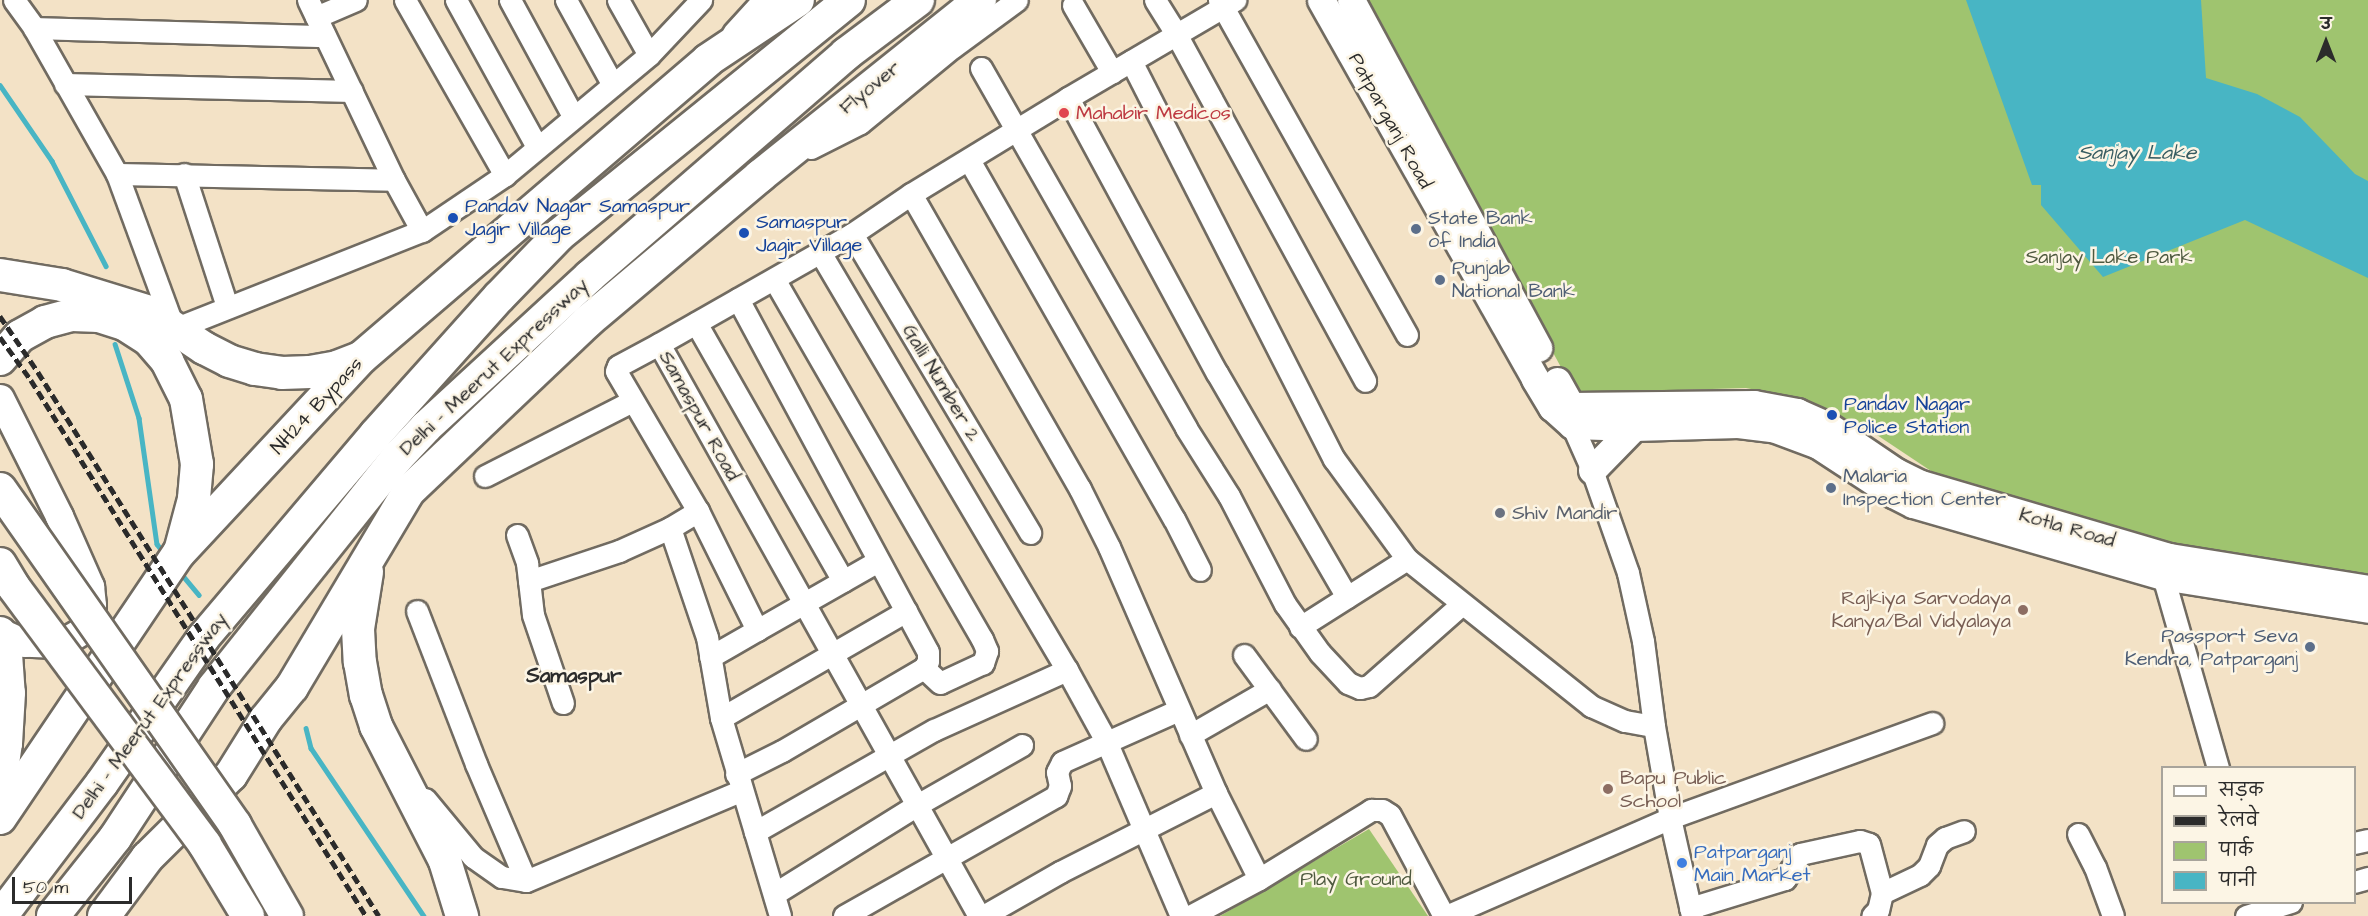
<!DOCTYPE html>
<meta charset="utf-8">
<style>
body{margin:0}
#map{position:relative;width:2368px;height:916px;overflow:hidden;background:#f3e2c6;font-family:"Architects Daughter","Playpen Sans Deva",sans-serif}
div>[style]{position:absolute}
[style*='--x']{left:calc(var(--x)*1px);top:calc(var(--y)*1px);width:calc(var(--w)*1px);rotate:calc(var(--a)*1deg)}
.green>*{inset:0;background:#9fc46f}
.water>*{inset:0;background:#48b5c4}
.stream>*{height:4.5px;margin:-2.25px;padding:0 2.25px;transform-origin:2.25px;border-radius:2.25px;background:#48b5c4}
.roads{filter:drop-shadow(2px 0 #716b61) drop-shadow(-2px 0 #716b61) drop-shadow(0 2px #716b61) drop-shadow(0 -2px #716b61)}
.minor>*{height:21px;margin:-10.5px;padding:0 10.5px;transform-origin:10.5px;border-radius:10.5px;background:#fff}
.major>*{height:27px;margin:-13.5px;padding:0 13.5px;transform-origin:13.5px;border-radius:13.5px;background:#fff}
.highway>*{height:32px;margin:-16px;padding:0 16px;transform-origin:16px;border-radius:16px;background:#fff}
.rail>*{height:4.5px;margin-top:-2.25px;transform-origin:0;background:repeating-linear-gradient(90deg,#2b2b2b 0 9px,transparent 0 13.5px)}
.bridges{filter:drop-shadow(2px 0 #716b61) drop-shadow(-2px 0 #716b61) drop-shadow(0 2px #716b61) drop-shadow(0 -2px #716b61)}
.highway-bridge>*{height:32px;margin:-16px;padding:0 16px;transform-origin:16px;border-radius:16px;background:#fff}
.dots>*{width:16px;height:16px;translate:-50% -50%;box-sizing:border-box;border:3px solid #fcf5e5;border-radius:50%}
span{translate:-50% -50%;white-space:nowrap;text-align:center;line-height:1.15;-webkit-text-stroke:5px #fcf5e5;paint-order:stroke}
.street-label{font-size:20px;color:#2b2b2b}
.health-label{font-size:20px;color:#be3a42}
.left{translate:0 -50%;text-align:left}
.transit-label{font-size:20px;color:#164399}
.service-label{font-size:20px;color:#4e5e75}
.right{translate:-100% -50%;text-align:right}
.park-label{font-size:20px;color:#4e593f}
.worship-label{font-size:20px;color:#5b616d}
.education-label{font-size:20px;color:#785e54}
.shop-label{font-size:20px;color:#366cbe}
.water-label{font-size:21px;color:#355b61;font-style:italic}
.neighbourhood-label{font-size:21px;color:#2b2b2b;font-weight:700}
.legend{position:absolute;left:2161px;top:766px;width:195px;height:138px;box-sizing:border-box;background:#fcf5e5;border:2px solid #a8a49b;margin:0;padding:8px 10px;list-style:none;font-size:18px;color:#2b2b2b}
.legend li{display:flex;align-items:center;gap:12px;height:30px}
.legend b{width:30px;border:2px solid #a8a49b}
.north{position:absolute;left:2296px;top:12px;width:60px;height:60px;-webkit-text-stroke:4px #fcf5e5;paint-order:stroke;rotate:0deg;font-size:16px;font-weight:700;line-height:24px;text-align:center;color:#2b2b2b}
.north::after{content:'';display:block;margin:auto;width:21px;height:27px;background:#2b2b2b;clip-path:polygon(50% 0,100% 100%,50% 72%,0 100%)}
.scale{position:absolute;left:12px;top:877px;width:120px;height:27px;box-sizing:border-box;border:3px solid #2b2b2b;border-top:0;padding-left:8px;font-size:18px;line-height:21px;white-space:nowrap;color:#2b2b2b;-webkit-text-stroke:4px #fcf5e5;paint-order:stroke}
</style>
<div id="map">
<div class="green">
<div style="clip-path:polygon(1361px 0,2368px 0,2368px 578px,2237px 557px,2139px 535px,1937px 475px,1868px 429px,1803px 399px,1746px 388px,1575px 393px)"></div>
<div style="clip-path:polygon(1369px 829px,1428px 916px,1220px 916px)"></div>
</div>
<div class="water">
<div style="clip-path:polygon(1966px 0,2201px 0,2206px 78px,2257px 94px,2300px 117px,2355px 174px,2368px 181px,2368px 278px,2245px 220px,2103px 277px,2041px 205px,2041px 185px,2032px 185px)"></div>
</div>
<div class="stream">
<div style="--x:0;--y:85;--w:92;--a:55.6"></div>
<div style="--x:52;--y:161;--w:118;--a:62.8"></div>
<div style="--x:115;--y:344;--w:78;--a:72"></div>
<div style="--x:139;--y:418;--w:127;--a:81.9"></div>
<div style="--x:157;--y:544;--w:11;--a:52"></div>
<div style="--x:179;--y:571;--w:31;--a:50"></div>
<div style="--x:306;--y:728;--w:21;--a:76"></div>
<div style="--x:311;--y:748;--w:202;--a:56.1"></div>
</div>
<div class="roads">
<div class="minor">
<div style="--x:14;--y:0;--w:34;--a:54"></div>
<div style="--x:34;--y:28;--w:168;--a:60.4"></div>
<div style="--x:117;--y:174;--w:165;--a:69.8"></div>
<div style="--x:174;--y:329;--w:267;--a:-21.6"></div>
<div style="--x:422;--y:231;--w:100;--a:-34"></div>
<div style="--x:505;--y:175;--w:187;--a:-39.8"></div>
<div style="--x:649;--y:55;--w:76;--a:-46.6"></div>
<div style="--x:308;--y:0;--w:199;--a:64.5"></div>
<div style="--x:394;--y:180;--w:58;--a:61.2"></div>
<div style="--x:405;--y:0;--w:202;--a:60.3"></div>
<div style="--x:456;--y:0;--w:168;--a:61.1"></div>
<div style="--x:510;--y:0;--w:132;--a:61.5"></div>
<div style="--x:566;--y:0;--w:97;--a:61.1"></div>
<div style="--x:618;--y:0;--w:63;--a:60.6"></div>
<div style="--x:1155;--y:0;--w:40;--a:58"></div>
<div style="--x:1176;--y:34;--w:395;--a:61.4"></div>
<div style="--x:1219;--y:0;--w:384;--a:60.7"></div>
<div style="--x:1073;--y:5;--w:78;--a:59.8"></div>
<div style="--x:316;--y:17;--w:43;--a:-23"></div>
<div style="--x:34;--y:28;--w:291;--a:1.6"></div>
<div style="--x:733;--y:33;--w:45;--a:-47.7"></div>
<div style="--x:1131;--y:61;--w:447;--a:63"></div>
<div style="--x:1334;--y:459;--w:124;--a:53.9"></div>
<div style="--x:1407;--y:559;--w:236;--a:38.6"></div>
<div style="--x:1591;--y:706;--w:37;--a:24"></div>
<div style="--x:1625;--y:721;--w:29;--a:10"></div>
<div style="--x:981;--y:68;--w:414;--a:60.3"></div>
<div style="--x:1186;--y:428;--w:80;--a:57.7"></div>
<div style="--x:1229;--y:496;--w:122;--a:62.6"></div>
<div style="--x:1285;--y:604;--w:60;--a:54.5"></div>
<div style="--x:1320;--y:653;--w:41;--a:47"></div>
<div style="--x:1348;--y:683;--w:13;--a:23"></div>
<div style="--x:1360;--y:688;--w:9;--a:-13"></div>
<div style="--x:1369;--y:686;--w:124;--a:-41.4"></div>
<div style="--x:65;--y:84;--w:287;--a:1.4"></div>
<div style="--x:1068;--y:98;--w:313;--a:61.6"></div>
<div style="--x:1217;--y:373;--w:259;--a:59.9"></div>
<div style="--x:811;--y:148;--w:55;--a:-27"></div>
<div style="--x:860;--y:123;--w:120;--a:-39.3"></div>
<div style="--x:953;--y:47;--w:79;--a:-36.3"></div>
<div style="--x:969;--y:160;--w:413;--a:60.3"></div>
<div style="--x:1174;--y:519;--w:57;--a:63"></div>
<div style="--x:117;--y:174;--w:277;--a:1.2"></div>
<div style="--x:184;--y:174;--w:139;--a:72"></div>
<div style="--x:911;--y:194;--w:340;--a:60.2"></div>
<div style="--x:1080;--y:489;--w:65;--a:63.4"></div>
<div style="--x:1109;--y:547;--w:268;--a:66.5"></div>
<div style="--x:1216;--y:793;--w:96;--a:63.4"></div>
<div style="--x:852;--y:234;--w:348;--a:59.2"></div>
<div style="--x:774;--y:279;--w:416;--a:60"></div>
<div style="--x:982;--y:639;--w:13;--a:67"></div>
<div style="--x:987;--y:651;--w:13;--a:108"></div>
<div style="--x:983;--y:663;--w:47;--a:155.1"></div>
<div style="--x:940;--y:683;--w:22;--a:-137"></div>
<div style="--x:696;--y:323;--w:297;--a:60.3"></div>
<div style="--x:1571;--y:411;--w:14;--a:86"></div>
<div style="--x:1572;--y:425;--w:49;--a:66"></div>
<div style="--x:1592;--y:470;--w:109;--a:70.7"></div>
<div style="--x:1628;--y:573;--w:70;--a:77.6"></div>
<div style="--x:1643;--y:641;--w:86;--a:82.6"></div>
<div style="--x:1654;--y:726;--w:93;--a:80.1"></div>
<div style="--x:1670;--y:818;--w:100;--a:77.3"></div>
<div style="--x:485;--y:476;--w:165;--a:-27"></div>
<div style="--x:698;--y:511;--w:133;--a:63.6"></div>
<div style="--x:757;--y:630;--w:54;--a:150.1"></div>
<div style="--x:670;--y:528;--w:115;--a:71.3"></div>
<div style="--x:707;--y:637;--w:82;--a:80.2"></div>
<div style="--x:721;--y:718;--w:119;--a:73.4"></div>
<div style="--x:755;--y:832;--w:206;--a:-29.7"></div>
<div style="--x:934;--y:730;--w:146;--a:-24.3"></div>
<div style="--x:1067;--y:670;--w:486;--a:-120.6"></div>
<div style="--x:517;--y:535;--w:30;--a:70"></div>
<div style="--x:527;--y:563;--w:52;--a:83.4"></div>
<div style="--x:533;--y:615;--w:93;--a:71.2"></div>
<div style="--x:2163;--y:576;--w:200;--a:74"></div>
<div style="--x:529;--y:581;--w:95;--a:-18.4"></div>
<div style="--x:619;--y:551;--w:56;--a:-24.3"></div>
<div style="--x:670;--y:528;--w:33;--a:-31"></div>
<div style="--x:698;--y:511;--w:162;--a:-120.4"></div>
<div style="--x:616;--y:371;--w:5;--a:-68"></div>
<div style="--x:618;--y:366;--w:47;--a:-28.2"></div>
<div style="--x:417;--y:611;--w:164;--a:68.9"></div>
<div style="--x:476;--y:764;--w:127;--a:66.9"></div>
<div style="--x:1300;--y:627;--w:127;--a:-32.4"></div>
<div style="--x:757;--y:630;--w:139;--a:-29.7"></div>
<div style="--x:1244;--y:655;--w:104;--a:53.6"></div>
<div style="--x:1067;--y:670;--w:81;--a:61.2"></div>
<div style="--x:1106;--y:741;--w:190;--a:66.8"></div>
<div style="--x:721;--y:718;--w:214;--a:-30"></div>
<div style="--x:1190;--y:735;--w:92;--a:-29.9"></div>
<div style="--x:736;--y:774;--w:51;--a:-26.6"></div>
<div style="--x:782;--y:751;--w:164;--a:-30.3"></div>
<div style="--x:924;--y:668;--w:8;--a:-60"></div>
<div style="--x:928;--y:661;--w:9;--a:-90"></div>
<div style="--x:928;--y:652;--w:401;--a:-118.3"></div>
<div style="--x:425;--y:799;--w:75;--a:50.4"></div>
<div style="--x:473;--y:857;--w:35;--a:35"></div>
<div style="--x:502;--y:877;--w:24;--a:9"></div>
<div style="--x:526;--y:881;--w:232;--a:-22.8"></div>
<div style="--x:755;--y:832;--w:88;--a:73.4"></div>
<div style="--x:2078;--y:834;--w:37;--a:63"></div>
<div style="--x:2095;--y:867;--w:52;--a:69.8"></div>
<div style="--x:2354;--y:843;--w:14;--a:-12"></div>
<div style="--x:2354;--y:882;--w:15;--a:-16"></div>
<div style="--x:1882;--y:893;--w:42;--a:-25.3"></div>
<div style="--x:1920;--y:875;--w:13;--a:-45"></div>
<div style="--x:1929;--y:866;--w:22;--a:-69"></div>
<div style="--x:1937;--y:845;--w:11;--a:-41"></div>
<div style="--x:1945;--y:838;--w:20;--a:-20"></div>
<div style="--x:774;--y:894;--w:168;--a:-31.9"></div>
<div style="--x:917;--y:805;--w:121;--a:-29.7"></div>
<div style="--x:1690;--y:908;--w:99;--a:-17"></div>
<div style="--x:1785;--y:879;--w:29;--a:-59"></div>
<div style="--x:1800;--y:854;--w:61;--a:-12.2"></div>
<div style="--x:1860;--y:841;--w:9;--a:18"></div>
<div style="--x:1869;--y:844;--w:51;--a:75.1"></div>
<div style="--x:1882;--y:893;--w:17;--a:103"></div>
<div style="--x:1878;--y:910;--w:8;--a:135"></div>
<div style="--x:844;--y:916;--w:244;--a:-29.5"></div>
<div style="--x:1056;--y:796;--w:11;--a:-68"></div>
<div style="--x:1060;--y:786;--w:14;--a:-102"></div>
<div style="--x:1057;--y:772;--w:11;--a:-63"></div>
<div style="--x:1062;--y:762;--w:128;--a:-24"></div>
<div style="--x:979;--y:916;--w:655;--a:-119.22"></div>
<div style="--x:659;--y:344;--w:222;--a:-29.7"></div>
<div style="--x:852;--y:234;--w:71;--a:-34.1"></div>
<div style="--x:911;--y:194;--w:184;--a:-31.4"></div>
<div style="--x:1068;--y:98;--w:194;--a:-30.4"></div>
<div style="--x:983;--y:916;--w:89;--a:-29.7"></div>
<div style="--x:1060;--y:872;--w:175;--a:-26.9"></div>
<div style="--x:1190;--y:916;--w:78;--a:-28.2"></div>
<div style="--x:1259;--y:879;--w:132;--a:-31.6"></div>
<div style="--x:1371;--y:810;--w:11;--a:0"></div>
<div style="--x:1382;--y:810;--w:9;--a:32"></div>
<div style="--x:1390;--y:815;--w:115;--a:61.9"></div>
<div style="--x:1446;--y:916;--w:244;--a:-23.6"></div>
<div style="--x:1670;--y:818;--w:279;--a:-19.9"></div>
<div style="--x:2246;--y:916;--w:47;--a:-17.3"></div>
</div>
<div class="major">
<div style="--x:1321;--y:0;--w:435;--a:60.5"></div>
<div style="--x:1535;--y:379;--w:33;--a:59"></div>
<div style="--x:1552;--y:407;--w:27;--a:42"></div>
<div style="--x:1572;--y:425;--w:62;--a:1.8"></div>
<div style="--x:1634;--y:427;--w:104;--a:-1.7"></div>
<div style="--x:1738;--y:424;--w:35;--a:7"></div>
<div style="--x:1773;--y:428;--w:48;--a:20.7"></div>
<div style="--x:1818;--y:445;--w:90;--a:33.2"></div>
<div style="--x:1893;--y:494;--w:22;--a:27"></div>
<div style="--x:1913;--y:504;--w:260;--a:16.1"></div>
<div style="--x:2163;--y:576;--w:208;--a:9.1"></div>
<div style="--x:1351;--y:0;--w:395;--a:61.7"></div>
<div style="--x:1557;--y:381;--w:29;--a:61"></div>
<div style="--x:1571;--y:406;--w:183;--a:-0.6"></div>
<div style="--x:1754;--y:404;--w:44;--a:10.5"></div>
<div style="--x:1797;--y:412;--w:34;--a:24"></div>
<div style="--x:1828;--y:426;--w:82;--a:34.1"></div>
<div style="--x:1896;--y:472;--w:28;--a:26"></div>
<div style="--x:1921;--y:484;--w:259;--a:16.4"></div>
<div style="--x:2169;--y:557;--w:202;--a:9.1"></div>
<div style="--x:0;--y:398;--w:132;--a:63.4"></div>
<div style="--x:59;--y:516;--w:77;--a:66.1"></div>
<div style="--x:90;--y:586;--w:19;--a:84"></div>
<div style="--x:92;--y:605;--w:25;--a:106"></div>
<div style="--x:85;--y:629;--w:29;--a:149"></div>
<div style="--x:60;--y:644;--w:35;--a:-178"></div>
<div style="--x:25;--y:643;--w:27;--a:-156"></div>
<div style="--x:1592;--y:470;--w:60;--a:-45.7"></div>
</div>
<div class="highway">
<div style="--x:0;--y:275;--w:63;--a:9.2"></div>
<div style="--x:62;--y:285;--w:92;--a:17.1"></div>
<div style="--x:150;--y:312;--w:65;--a:33.7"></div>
<div style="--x:204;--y:348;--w:28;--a:27"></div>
<div style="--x:229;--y:361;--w:27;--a:17"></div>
<div style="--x:255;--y:369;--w:27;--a:8"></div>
<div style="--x:282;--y:373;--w:28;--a:-2"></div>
<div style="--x:310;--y:372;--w:27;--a:-10"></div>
<div style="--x:337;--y:367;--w:25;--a:-21"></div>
<div style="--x:0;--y:359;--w:30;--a:-49"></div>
<div style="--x:20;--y:336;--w:29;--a:-29"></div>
<div style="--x:45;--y:322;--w:28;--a:-15"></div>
<div style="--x:72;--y:315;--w:27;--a:2"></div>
<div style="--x:99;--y:316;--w:28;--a:18"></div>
<div style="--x:126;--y:325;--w:27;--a:33"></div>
<div style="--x:149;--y:340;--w:28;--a:49"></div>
<div style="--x:167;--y:361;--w:42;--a:63.4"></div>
<div style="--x:186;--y:399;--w:66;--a:80.4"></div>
<div style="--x:197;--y:464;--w:35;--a:95"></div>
<div style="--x:194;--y:499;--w:51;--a:104.9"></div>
<div style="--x:367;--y:572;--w:58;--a:99"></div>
<div style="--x:358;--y:629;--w:33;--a:87"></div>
<div style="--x:360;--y:662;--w:34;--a:80"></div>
<div style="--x:366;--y:695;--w:33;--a:72"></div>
<div style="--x:376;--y:726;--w:152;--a:62.9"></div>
<div style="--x:445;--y:861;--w:58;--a:72.8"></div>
<div style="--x:0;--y:633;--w:22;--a:74"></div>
<div style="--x:6;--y:654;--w:39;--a:86"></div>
<div style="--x:9;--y:693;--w:50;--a:93.4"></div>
<div style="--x:0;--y:784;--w:41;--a:-81.7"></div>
<div style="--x:6;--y:743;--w:20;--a:-101"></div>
<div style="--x:0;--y:818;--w:320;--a:-56"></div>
<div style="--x:179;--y:553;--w:268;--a:-47"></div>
<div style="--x:362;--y:357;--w:456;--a:-40.6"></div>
<div style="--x:708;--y:60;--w:108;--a:-33.7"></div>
<div style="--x:1;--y:916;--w:167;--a:-52.8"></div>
<div style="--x:102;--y:783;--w:177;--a:-55.1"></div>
<div style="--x:203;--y:638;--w:267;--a:-49.7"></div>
<div style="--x:376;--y:434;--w:184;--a:-48.1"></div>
<div style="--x:499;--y:297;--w:86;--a:-45.9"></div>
<div style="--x:559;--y:235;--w:373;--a:-39"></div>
<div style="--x:53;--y:916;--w:100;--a:-51.5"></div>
<div style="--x:115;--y:838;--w:181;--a:-56.7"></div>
<div style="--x:214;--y:687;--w:292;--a:-51.4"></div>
<div style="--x:396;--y:459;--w:44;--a:-46.8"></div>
<div style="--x:426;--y:427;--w:223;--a:-42.6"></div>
<div style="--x:590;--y:276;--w:339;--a:-40.9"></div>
<div style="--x:846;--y:54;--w:90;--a:-36.9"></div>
<div style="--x:104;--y:916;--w:72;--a:-53.4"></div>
<div style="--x:147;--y:858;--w:118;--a:-44.7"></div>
<div style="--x:231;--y:775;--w:66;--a:-58"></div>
<div style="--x:266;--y:719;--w:41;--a:-50.9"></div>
<div style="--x:292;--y:687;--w:228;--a:-59.2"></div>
<div style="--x:409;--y:491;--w:247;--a:-43.5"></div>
<div style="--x:588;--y:321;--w:225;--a:-40.1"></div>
<div style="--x:760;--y:176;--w:282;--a:-38.7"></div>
</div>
</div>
<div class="rail">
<div style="--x:0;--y:316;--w:68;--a:55.8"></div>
<div style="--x:38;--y:372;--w:642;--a:57.92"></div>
<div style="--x:0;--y:337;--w:53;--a:54.2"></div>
<div style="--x:31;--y:380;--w:632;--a:57.99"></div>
</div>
<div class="bridges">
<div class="highway-bridge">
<div style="--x:0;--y:489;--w:410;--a:55"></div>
<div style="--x:235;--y:825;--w:105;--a:60.3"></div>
<div style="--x:0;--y:564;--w:26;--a:59"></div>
<div style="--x:13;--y:586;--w:322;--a:53.4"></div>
<div style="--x:205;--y:845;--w:83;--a:58.8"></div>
</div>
</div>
<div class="dots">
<div style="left:1064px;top:113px;background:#e0444e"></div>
<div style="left:453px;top:218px;background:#1a4fb4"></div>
<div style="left:1416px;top:229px;background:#5c6f8a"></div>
<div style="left:744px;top:233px;background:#1a4fb4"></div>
<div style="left:1440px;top:280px;background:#5c6f8a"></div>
<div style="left:1832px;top:415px;background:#1a4fb4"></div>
<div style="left:1831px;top:488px;background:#5c6f8a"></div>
<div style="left:1500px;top:513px;background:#6b7280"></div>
<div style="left:2023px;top:610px;background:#8d6e63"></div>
<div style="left:2310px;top:647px;background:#5c6f8a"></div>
<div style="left:1608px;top:789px;background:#8d6e63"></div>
<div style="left:1682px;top:863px;background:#3f7fe0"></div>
</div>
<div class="street-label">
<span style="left:870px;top:88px;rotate:-39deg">Flyover</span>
<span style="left:1390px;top:121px;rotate:61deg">Patparganj Road</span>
<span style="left:494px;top:367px;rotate:-43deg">Delhi - Meerut Expressway</span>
<span style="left:941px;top:383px;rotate:59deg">Galli Number 2</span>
<span style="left:317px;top:406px;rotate:-47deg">NH24 Bypass</span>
<span style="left:699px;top:416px;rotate:61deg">Samaspur Road</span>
<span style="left:2067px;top:528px;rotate:16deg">Kotla Road</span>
<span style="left:150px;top:716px;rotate:-54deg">Delhi - Meerut Expressway</span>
</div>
<div class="health-label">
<span class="left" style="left:1076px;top:113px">Mahabir Medicos</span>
</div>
<div class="transit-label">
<span class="left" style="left:465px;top:218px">Pandav Nagar Samaspur<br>Jagir Village</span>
<span class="left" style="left:756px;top:234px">Samaspur<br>Jagir Village</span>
<span class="left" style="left:1844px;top:416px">Pandav Nagar<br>Police Station</span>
</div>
<div class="service-label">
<span class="left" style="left:1428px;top:230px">State Bank<br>of India</span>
<span class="left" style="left:1452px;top:280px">Punjab<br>National Bank</span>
<span class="left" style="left:1843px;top:488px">Malaria<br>Inspection Center</span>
<span class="right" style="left:2298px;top:648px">Passport Seva<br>Kendra, Patparganj</span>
</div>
<div class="park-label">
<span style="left:2109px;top:257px">Sanjay Lake Park</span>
<span style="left:1356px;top:879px">Play Ground</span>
</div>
<div class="worship-label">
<span class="left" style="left:1512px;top:513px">Shiv Mandir</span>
</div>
<div class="education-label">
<span class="right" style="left:2011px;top:610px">Rajkiya Sarvodaya<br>Kanya/Bal Vidyalaya</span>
<span class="left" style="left:1620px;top:790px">Bapu Public<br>School</span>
</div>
<div class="shop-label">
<span class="left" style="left:1694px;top:864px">Patparganj<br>Main Market</span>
</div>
<div class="water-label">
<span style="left:2137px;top:153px">Sanjay Lake</span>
</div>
<div class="neighbourhood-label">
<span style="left:574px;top:676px">Samaspur</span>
</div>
<ul class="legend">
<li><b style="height:8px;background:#fff"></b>सड़क</li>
<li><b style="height:8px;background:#2b2b2b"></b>रेलवे</li>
<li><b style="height:16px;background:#9fc46f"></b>पार्क</li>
<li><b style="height:16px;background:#48b5c4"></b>पानी</li>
</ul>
<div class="north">उ</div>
<div class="scale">50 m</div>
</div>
